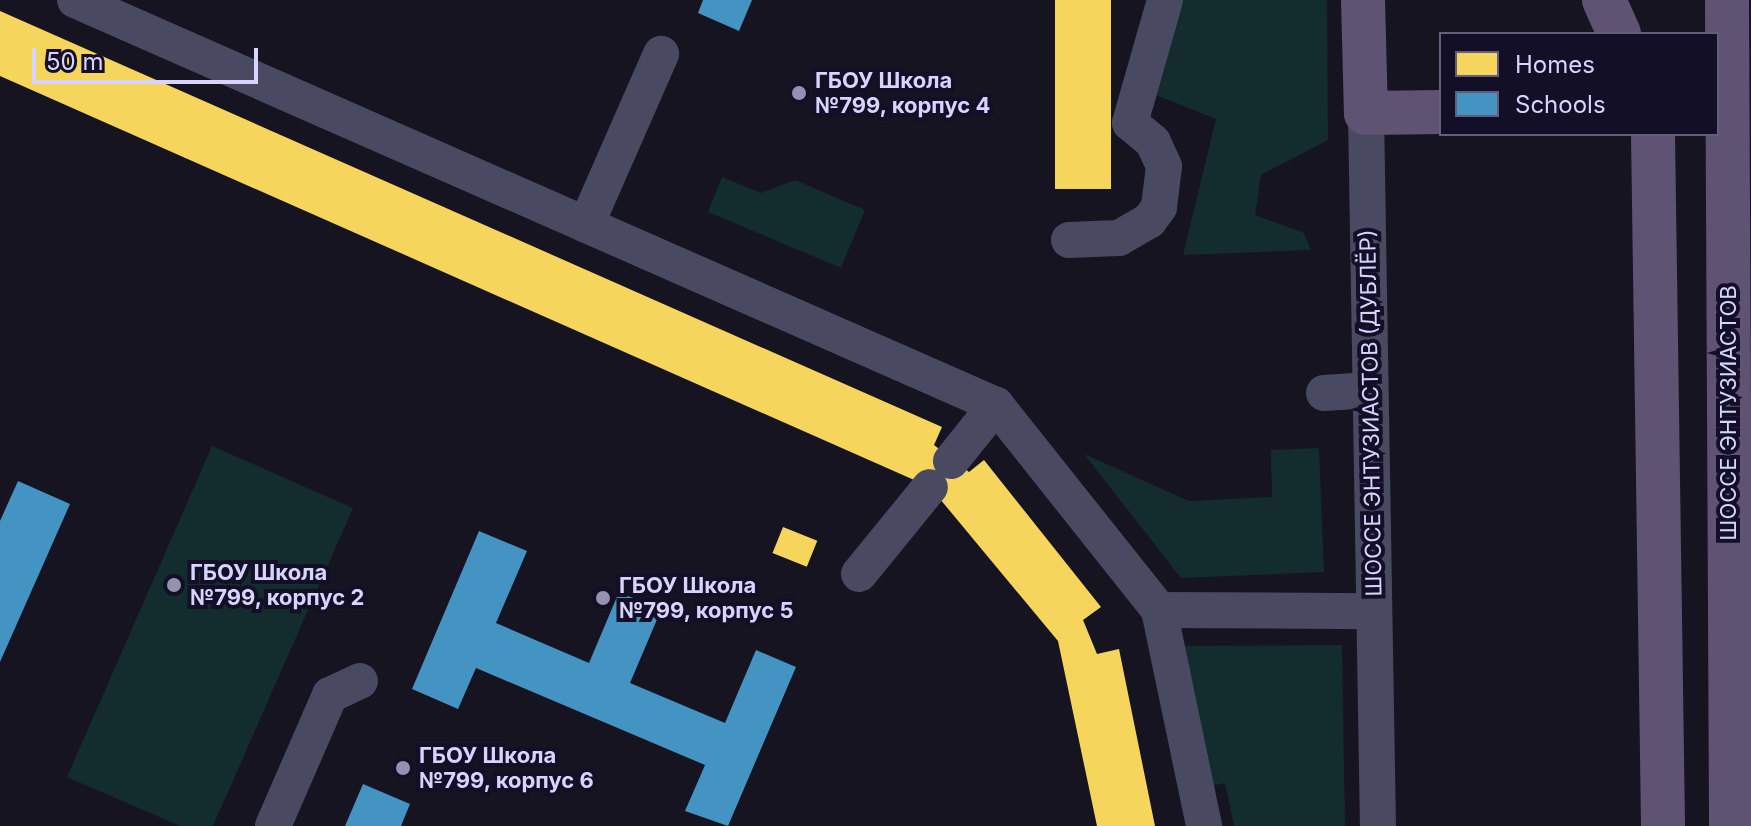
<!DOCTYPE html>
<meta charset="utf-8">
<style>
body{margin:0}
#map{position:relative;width:1751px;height:826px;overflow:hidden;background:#161421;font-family:Inter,sans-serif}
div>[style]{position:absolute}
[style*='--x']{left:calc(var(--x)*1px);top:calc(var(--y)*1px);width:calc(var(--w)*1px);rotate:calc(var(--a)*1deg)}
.green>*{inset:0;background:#132c2d}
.homes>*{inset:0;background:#f6d55c;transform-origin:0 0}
.schools>*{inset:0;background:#4393c3}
.minor>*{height:36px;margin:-18px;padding:0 18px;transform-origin:18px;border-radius:18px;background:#4a4962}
.major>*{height:44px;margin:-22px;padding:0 22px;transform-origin:22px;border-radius:22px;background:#5e5373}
.dots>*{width:22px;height:22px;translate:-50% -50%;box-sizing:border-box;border:4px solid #130f26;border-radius:50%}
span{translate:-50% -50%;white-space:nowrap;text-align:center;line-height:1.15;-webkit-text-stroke:8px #130f26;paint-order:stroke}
.poi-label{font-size:22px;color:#d9d4ff;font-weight:700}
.left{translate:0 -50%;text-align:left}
.street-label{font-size:22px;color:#d9d4ff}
.legend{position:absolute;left:1439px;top:32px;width:280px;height:104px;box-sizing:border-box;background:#130f26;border:2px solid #625e7d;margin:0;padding:10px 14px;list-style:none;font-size:24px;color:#d9d4ff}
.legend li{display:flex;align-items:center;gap:16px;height:40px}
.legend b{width:40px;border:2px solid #625e7d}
.scale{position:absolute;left:32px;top:48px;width:226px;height:36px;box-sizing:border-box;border:4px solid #d9d4ff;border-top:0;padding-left:10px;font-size:24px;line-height:28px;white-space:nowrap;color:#d9d4ff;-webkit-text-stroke:6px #130f26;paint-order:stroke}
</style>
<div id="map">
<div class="green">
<div style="clip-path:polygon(1183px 0,1327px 0,1328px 140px,1261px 175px,1255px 215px,1304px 233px,1311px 250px,1183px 255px,1216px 119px,1156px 95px)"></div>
<div style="clip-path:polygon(722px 177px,761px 193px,795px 180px,865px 210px,841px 268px,708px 212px)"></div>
<div style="clip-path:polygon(212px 446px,353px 508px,213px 826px,180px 826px,67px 777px)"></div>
<div style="clip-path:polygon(1319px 448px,1324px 572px,1181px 578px,1084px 454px,1189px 501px,1272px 497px,1271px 450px)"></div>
<div style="clip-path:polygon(1342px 645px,1345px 826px,1234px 826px,1225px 783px,1207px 787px,1177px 646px)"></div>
</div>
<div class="homes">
<div style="left:1055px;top:0;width:56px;height:189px"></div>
<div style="clip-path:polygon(0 11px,942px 427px,934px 445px,969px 472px,984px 460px,1101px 607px,1083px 620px,1097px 654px,1119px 649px,1155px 826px,1097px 826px,1058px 641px,930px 487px,0 76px)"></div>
<div style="left:783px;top:527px;width:37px;height:28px;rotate:22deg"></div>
</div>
<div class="schools">
<div style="clip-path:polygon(703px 0,752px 0,739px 31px,698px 13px)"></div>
<div style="clip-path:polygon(18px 481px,70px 504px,0 662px,0 521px)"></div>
<div style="clip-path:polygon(479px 531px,527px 551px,496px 623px,589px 663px,619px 592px,661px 610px,630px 683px,725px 723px,756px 650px,796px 667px,728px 826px,685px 811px,705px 765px,476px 668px,458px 709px,412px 689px)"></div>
<div style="clip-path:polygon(363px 784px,410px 804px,401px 826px,345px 826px)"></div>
</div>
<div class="minor">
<div style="--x:75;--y:0;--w:1006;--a:23.74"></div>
<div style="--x:996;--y:405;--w:262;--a:51.5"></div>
<div style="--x:1159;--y:610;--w:221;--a:78.2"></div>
<div style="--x:1366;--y:113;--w:713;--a:89.04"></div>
<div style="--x:586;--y:225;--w:187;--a:-66.3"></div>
<div style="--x:1069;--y:240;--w:50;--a:-2.3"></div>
<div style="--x:1119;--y:238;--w:34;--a:-30"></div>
<div style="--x:1149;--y:221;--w:17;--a:-54"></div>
<div style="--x:1159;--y:207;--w:41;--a:-83"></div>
<div style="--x:1164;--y:166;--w:26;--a:-115"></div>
<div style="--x:1153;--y:142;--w:30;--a:-140"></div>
<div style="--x:1130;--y:123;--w:128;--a:-74.1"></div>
<div style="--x:1324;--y:393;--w:46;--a:-3.7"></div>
<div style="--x:951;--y:461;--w:72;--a:-51.2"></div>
<div style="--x:859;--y:574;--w:112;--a:-50.8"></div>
<div style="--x:1159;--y:610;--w:215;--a:0.3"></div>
<div style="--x:273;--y:826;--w:143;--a:-66.5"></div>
<div style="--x:330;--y:695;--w:33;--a:-25"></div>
</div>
<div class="major">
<div style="--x:1363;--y:0;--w:113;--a:88.5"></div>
<div style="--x:1366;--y:113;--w:75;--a:-0.8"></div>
<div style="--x:1604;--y:0;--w:37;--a:66"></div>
<div style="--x:1727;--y:0;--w:826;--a:89.72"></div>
<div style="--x:1653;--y:134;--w:692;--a:89.17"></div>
</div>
<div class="dots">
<div style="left:799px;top:93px;background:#9591b1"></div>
<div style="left:174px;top:585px;background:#9591b1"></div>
<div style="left:603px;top:598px;background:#9591b1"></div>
<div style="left:403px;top:768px;background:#9591b1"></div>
</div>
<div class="poi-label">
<span class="left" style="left:815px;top:93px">ГБОУ Школа<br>№799, корпус 4</span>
<span class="left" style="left:190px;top:585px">ГБОУ Школа<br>№799, корпус 2</span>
<span class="left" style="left:619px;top:598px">ГБОУ Школа<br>№799, корпус 5</span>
<span class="left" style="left:419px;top:768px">ГБОУ Школа<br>№799, корпус 6</span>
</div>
<div class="street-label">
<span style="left:1371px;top:413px;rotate:-91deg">ШОССЕ ЭНТУЗИАСТОВ (ДУБЛЁР)</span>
<span style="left:1729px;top:413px;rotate:-90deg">ШОССЕ ЭНТУЗИАСТОВ</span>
</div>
<ul class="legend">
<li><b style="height:22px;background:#f6d55c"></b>Homes</li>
<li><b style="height:22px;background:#4393c3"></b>Schools</li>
</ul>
<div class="scale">50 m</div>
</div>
